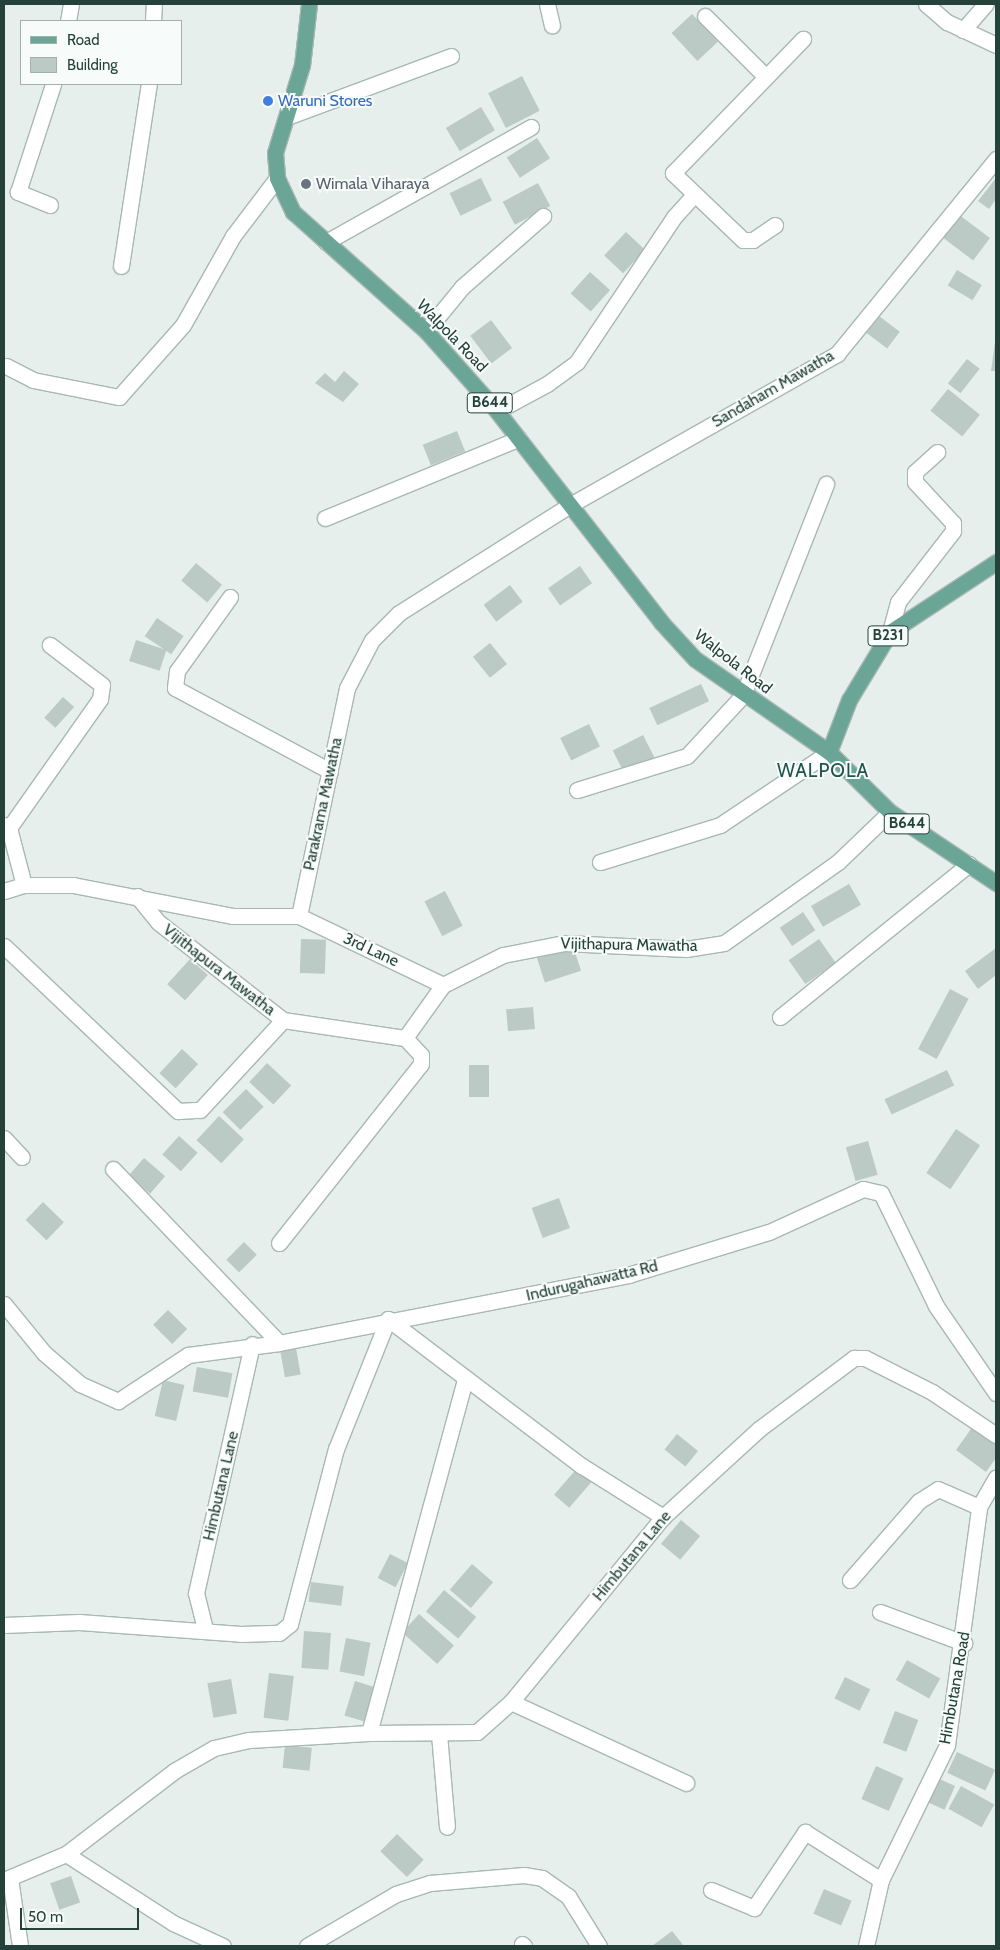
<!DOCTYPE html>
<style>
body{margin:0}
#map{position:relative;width:1000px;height:1950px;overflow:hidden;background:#e6efeb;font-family:Cabin,sans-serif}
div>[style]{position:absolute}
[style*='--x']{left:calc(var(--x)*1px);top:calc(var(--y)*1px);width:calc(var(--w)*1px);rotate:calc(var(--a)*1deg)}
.building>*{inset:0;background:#bbcac4;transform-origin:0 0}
.roads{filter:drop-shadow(1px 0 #a8b8b2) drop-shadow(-1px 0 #a8b8b2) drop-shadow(0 1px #a8b8b2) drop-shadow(0 -1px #a8b8b2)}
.street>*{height:15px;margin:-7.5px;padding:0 7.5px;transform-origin:7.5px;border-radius:7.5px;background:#fff}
.secondary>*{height:15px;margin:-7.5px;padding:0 7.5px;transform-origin:7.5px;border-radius:7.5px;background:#fff}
.primary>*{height:15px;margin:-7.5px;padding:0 7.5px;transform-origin:7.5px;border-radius:7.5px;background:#6aa596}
.dots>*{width:14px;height:14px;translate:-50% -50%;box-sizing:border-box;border:2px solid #f7fbf9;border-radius:50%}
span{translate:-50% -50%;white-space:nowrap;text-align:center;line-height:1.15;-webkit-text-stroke:4px #f7fbf9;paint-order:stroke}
.shield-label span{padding:1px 4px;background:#f7fbf9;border:1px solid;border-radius:4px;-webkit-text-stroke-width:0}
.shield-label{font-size:15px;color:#24423a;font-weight:700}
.shop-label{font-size:16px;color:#366cbe}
.left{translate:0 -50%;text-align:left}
.worship-label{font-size:16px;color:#5b616d}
.street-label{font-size:16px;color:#24423a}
.quarter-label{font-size:19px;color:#1f5548;letter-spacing:1px}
.frame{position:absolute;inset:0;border:5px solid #24423a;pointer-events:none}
.legend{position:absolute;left:20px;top:20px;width:162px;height:65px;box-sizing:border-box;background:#f7fbf9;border:1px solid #a3b1ad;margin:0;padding:6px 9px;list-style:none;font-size:15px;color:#24423a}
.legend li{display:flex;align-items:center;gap:10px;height:25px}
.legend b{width:25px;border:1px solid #a3b1ad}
.scale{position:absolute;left:20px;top:1908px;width:119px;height:22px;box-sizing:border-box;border:2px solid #24423a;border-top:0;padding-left:6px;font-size:15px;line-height:18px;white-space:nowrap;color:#24423a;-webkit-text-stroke:4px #f7fbf9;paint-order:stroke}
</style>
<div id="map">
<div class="building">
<div style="left:692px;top:14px;width:38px;height:28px;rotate:47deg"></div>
<div style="left:522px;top:76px;width:39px;height:38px;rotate:63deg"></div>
<div style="left:481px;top:107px;width:27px;height:41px;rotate:59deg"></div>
<div style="left:537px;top:138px;width:24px;height:36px;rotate:57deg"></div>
<div style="left:481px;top:178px;width:25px;height:35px;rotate:64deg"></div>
<div style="clip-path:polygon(996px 178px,996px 199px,989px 209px,978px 201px)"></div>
<div style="left:538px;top:183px;width:26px;height:40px;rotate:62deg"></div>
<div style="left:958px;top:214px;width:40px;height:28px;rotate:37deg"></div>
<div style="left:626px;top:232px;width:26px;height:32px;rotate:43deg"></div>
<div style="left:957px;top:270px;width:29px;height:18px;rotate:31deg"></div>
<div style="left:590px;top:272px;width:27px;height:29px;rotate:42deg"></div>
<div style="left:879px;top:316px;width:26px;height:21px;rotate:37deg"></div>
<div style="left:491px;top:320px;width:35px;height:26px;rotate:53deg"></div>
<div style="clip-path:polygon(995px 342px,996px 342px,996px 371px,991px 371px)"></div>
<div style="left:967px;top:359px;width:16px;height:31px;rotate:38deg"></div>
<div style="clip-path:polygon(344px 371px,359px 384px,343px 402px,315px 383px,325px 373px,335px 382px)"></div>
<div style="left:948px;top:389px;width:41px;height:28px;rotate:39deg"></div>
<div style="left:457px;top:431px;width:22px;height:37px;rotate:68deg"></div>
<div style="left:196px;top:563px;width:34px;height:23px;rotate:40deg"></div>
<div style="left:580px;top:566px;width:21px;height:39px;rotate:55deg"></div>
<div style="left:510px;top:585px;width:21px;height:33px;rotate:53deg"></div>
<div style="left:157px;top:618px;width:32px;height:22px;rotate:34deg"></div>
<div style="left:136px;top:640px;width:32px;height:22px;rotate:18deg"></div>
<div style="left:490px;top:643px;width:27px;height:22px;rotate:51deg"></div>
<div style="left:701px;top:684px;width:19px;height:57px;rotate:65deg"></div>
<div style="left:63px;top:697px;width:15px;height:28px;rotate:42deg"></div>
<div style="left:589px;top:724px;width:25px;height:32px;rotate:64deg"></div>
<div style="left:643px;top:735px;width:25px;height:34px;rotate:63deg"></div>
<div style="left:849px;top:884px;width:24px;height:44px;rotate:60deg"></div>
<div style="left:445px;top:891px;width:39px;height:23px;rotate:63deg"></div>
<div style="left:803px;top:912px;width:22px;height:28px;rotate:56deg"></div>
<div style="left:301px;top:939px;width:25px;height:34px;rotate:2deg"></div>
<div style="left:819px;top:939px;width:29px;height:37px;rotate:55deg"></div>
<div style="left:573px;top:946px;width:26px;height:38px;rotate:72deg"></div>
<div style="clip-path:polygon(996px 948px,996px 975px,978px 989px,965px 971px)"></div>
<div style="left:190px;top:959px;width:24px;height:34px;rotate:42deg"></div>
<div style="left:950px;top:989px;width:21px;height:68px;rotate:28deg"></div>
<div style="left:533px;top:1007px;width:22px;height:27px;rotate:85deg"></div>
<div style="left:182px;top:1049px;width:22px;height:33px;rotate:43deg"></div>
<div style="left:267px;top:1063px;width:33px;height:26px;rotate:43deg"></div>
<div style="left:489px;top:1065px;width:32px;height:20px;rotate:90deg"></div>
<div style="left:947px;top:1070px;width:17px;height:69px;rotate:65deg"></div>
<div style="left:246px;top:1089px;width:25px;height:33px;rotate:45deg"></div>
<div style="left:219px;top:1116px;width:34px;height:33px;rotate:43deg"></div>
<div style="left:956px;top:1129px;width:29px;height:53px;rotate:34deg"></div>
<div style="left:179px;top:1136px;width:25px;height:25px;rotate:42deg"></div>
<div style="left:868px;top:1141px;width:35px;height:23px;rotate:74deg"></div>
<div style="left:144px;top:1158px;width:28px;height:23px;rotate:41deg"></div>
<div style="left:559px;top:1198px;width:32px;height:29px;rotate:70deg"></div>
<div style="left:43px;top:1202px;width:29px;height:25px;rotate:44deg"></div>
<div style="left:244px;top:1242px;width:18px;height:25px;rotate:45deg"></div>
<div style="left:168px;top:1310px;width:27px;height:21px;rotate:45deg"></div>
<div style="left:296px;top:1348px;width:27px;height:16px;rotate:80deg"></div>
<div style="left:197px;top:1367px;width:36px;height:25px;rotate:10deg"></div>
<div style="left:163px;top:1380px;width:22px;height:37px;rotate:13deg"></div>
<div style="clip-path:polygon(976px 1422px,996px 1436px,996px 1458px,986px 1472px,956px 1450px)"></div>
<div style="left:677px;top:1434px;width:27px;height:20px;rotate:39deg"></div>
<div style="left:579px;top:1466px;width:20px;height:38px;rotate:41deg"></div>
<div style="left:681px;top:1520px;width:25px;height:31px;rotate:40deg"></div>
<div style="left:390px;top:1554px;width:20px;height:27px;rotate:27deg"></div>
<div style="left:472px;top:1564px;width:28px;height:34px;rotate:41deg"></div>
<div style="left:311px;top:1582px;width:33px;height:20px;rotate:7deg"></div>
<div style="left:444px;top:1590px;width:42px;height:28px;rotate:40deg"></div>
<div style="left:419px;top:1614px;width:47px;height:25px;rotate:42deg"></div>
<div style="left:304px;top:1631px;width:27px;height:37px;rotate:4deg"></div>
<div style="left:346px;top:1638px;width:25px;height:34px;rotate:11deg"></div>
<div style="left:907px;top:1660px;width:38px;height:23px;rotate:29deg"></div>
<div style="left:269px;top:1673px;width:25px;height:45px;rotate:7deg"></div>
<div style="left:845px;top:1677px;width:28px;height:24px;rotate:26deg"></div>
<div style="left:231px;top:1679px;width:35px;height:24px;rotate:80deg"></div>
<div style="left:355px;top:1681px;width:21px;height:36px;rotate:17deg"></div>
<div style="left:895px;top:1711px;width:25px;height:34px;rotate:21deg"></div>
<div style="left:285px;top:1745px;width:27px;height:23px;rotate:6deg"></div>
<div style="left:957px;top:1752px;width:42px;height:23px;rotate:25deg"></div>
<div style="left:876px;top:1766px;width:30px;height:36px;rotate:24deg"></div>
<div style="left:935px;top:1777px;width:22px;height:26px;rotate:24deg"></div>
<div style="left:961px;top:1786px;width:38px;height:26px;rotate:29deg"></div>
<div style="left:397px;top:1834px;width:37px;height:24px;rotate:44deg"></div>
<div style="left:71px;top:1876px;width:28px;height:22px;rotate:71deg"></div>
<div style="left:824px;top:1889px;width:30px;height:27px;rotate:23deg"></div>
<div style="clip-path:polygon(672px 1931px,684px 1946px,652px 1946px)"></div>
</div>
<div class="roads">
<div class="street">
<div style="--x:547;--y:4;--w:22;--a:77"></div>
<div style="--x:926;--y:4;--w:28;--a:41"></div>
<div style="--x:947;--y:22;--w:54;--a:25.1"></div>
<div style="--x:705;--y:16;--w:85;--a:45"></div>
<div style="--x:68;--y:21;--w:17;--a:-80"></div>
<div style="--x:153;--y:21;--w:17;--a:-87"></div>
<div style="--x:963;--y:30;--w:35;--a:-49"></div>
<div style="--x:287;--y:117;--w:175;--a:-20.4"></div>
<div style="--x:50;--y:205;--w:35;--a:-158"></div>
<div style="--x:18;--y:192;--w:114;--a:-72"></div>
<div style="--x:775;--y:225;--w:27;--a:146"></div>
<div style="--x:753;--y:240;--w:10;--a:180"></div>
<div style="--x:743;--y:240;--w:97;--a:-136.3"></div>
<div style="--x:673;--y:173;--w:187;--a:-45.9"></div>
<div style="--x:326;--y:242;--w:235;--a:-29.3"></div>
<div style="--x:121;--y:266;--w:184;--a:-81.3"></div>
<div style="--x:426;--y:331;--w:57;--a:-50.7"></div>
<div style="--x:462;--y:287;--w:108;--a:-41.2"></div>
<div style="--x:6;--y:366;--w:30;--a:27"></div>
<div style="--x:33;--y:380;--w:88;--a:11.2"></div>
<div style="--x:119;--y:397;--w:96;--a:-48.4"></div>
<div style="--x:183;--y:325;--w:102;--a:-60.7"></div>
<div style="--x:233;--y:236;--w:73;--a:-52.8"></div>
<div style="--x:497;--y:411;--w:57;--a:-28.4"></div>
<div style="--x:547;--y:384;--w:37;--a:-36"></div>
<div style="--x:577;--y:362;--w:174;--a:-56.2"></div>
<div style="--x:674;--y:217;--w:30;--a:-48"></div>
<div style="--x:325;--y:518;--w:209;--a:-22.3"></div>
<div style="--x:230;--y:597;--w:91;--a:125.6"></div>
<div style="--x:177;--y:671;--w:17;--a:97"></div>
<div style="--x:175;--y:688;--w:176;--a:28.2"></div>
<div style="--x:890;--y:632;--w:31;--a:-75"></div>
<div style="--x:898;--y:602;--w:90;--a:-52.2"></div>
<div style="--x:953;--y:531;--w:8;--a:-90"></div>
<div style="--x:953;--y:523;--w:56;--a:-132.8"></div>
<div style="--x:915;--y:482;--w:10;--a:-90"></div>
<div style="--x:915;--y:472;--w:30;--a:-42"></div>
<div style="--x:577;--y:790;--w:115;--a:-17.2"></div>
<div style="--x:687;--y:756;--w:83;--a:-47.4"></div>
<div style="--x:743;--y:695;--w:227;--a:-68.5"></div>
<div style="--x:4;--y:825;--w:6;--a:31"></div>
<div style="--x:9;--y:828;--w:59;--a:75.3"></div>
<div style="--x:9;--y:828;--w:158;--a:-54.8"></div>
<div style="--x:100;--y:699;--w:14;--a:-82"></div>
<div style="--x:102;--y:685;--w:66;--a:-142.4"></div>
<div style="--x:600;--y:862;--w:126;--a:-17.1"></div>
<div style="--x:720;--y:825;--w:131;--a:-33.8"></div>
<div style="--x:4;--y:891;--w:21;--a:-17"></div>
<div style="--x:24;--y:885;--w:49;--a:0"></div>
<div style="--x:73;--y:885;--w:162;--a:11"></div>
<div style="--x:232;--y:916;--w:67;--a:0"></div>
<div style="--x:299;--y:916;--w:233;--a:-78.1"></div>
<div style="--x:347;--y:688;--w:54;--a:-62.5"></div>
<div style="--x:372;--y:640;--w:38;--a:-45"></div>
<div style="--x:399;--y:613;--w:202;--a:-32.3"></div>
<div style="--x:570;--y:505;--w:307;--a:-29.5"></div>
<div style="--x:837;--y:354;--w:252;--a:-50.8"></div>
<div style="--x:137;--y:896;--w:33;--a:51"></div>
<div style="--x:158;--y:922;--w:159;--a:38.1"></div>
<div style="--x:283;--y:1020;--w:123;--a:8.4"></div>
<div style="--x:405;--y:1038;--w:65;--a:-54.4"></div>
<div style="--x:443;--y:985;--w:67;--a:-26.6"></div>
<div style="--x:503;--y:955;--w:63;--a:-11"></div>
<div style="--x:565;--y:943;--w:121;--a:2.8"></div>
<div style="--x:686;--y:949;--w:38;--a:-9"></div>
<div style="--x:724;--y:943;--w:140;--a:-35.4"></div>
<div style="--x:838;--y:862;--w:72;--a:-43.9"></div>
<div style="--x:299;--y:916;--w:160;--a:25.6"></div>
<div style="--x:4;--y:946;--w:240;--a:43.5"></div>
<div style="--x:178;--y:1111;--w:22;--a:-3"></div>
<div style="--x:200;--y:1110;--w:122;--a:-47.3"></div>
<div style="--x:780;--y:1017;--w:243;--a:-39"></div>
<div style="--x:4;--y:1138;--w:26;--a:47"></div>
<div style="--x:113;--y:1169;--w:240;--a:46.3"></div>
<div style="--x:279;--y:1243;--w:228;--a:-51.6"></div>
<div style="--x:421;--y:1064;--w:9;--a:-90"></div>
<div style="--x:421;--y:1055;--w:23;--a:-133"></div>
<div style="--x:4;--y:1304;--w:63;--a:50.8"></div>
<div style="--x:44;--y:1353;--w:48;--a:40.7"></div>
<div style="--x:80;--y:1384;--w:42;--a:24.1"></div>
<div style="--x:118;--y:1401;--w:84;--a:-33.3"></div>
<div style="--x:188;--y:1355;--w:92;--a:-7.5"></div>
<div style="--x:279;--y:1343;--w:356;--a:-11"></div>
<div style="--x:628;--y:1275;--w:147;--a:-17"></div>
<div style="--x:769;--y:1232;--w:103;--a:-24.6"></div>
<div style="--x:863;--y:1189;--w:18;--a:13"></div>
<div style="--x:881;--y:1193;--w:126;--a:64"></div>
<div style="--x:936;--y:1306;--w:106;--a:55.4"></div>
<div style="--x:850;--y:1580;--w:105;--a:-48.9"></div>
<div style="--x:919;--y:1501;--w:22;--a:-32"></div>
<div style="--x:938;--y:1489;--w:45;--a:23.7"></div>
<div style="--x:880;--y:1612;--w:90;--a:20.3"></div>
<div style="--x:4;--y:1625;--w:75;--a:-2.3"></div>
<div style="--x:79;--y:1622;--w:162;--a:4.2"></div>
<div style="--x:241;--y:1634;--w:38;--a:-2"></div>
<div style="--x:279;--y:1633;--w:14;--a:-39"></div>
<div style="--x:290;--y:1624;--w:181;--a:-75.3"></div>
<div style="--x:336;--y:1449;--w:140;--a:-68.2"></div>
<div style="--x:388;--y:1319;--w:243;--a:37.2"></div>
<div style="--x:582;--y:1466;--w:96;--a:32.2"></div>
<div style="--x:205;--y:1629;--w:37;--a:-104"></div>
<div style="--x:196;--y:1593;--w:255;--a:-77.3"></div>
<div style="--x:511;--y:1702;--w:193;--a:24.8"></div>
<div style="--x:369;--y:1733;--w:367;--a:-74.8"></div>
<div style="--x:439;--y:1734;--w:93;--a:85.1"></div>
<div style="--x:66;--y:1854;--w:127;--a:32.8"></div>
<div style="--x:173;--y:1923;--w:55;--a:24.7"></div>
<div style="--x:10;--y:1878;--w:69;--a:81.6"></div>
<div style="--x:4;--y:1880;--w:67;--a:-22.8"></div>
<div style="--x:66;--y:1854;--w:136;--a:-37.5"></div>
<div style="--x:174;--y:1771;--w:46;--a:-29.9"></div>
<div style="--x:214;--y:1748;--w:36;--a:-13"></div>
<div style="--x:249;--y:1740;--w:120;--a:-3.3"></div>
<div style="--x:369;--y:1733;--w:108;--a:-0.5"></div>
<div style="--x:477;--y:1732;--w:45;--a:-41.4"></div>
<div style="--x:511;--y:1702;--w:239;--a:-50.6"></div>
<div style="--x:663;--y:1517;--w:130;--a:-42.5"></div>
<div style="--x:759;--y:1429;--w:119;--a:-36.8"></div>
<div style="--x:854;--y:1358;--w:11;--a:0"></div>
<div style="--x:865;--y:1358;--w:75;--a:26.9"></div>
<div style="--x:932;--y:1392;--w:77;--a:33.9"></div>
<div style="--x:711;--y:1890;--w:47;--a:22.7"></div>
<div style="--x:754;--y:1908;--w:92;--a:-56.1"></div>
<div style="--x:805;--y:1832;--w:90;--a:32.3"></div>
<div style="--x:522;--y:1944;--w:3;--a:45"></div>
<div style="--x:307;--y:1946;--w:103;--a:-30.3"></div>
<div style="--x:396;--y:1894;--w:36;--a:-18"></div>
<div style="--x:430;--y:1883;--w:94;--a:-4.9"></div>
<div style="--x:524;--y:1875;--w:18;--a:9"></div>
<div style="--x:542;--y:1878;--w:32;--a:35"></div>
<div style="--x:568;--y:1896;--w:59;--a:58.2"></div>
</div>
<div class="secondary">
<div style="--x:866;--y:1946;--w:68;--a:-77.2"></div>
<div style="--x:881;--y:1880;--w:150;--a:-63.9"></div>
<div style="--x:947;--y:1745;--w:240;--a:-82.3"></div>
<div style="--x:979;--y:1507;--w:34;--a:-60"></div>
</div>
<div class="primary">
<div style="--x:309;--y:4;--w:61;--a:96.5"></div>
<div style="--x:302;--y:65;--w:92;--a:107.1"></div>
<div style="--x:275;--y:153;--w:25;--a:85"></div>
<div style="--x:277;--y:178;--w:38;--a:65"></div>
<div style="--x:293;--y:212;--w:178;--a:41.8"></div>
<div style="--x:426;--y:331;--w:107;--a:48.4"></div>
<div style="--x:497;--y:411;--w:267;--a:52.1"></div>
<div style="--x:661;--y:622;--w:50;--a:47.4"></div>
<div style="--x:695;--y:659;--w:163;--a:34.8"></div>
<div style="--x:829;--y:752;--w:86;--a:44.5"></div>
<div style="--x:890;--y:812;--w:128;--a:33.8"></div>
<div style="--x:829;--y:752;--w:56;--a:-69"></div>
<div style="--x:849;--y:700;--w:79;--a:-58.9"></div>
<div style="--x:890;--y:632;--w:127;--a:-33.4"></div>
</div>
</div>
<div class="dots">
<div style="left:268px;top:101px;background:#3f7fe0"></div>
<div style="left:306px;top:184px;background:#6b7280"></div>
</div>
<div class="shield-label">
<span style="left:490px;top:403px">B644</span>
<span style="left:888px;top:636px">B231</span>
<span style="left:907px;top:824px">B644</span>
</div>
<div class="shop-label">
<span class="left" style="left:278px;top:101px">Waruni Stores</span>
</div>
<div class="worship-label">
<span class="left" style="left:316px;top:184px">Wimala Viharaya</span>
</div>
<div class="street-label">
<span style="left:452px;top:336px;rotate:46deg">Walpola Road</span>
<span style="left:773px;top:389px;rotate:-30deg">Sandaham Mawatha</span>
<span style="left:733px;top:662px;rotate:38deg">Walpola Road</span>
<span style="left:323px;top:804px;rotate:-78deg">Parakrama Mawatha</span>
<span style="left:629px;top:945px;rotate:1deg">Vijithapura Mawatha</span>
<span style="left:371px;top:950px;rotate:25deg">3rd Lane</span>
<span style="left:219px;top:970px;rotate:38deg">Vijithapura Mawatha</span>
<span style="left:592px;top:1281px;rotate:-13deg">Indurugahawatta Rd</span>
<span style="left:221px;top:1486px;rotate:-77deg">Himbutana Lane</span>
<span style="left:632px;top:1556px;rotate:-50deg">Himbutana Lane</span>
<span style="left:955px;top:1688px;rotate:-80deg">Himbutana Road</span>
</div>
<div class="quarter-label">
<span style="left:823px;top:771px">WALPOLA</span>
</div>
<div class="frame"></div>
<ul class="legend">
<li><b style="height:6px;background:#6aa596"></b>Road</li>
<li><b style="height:14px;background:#bbcac4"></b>Building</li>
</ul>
<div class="scale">50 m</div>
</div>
